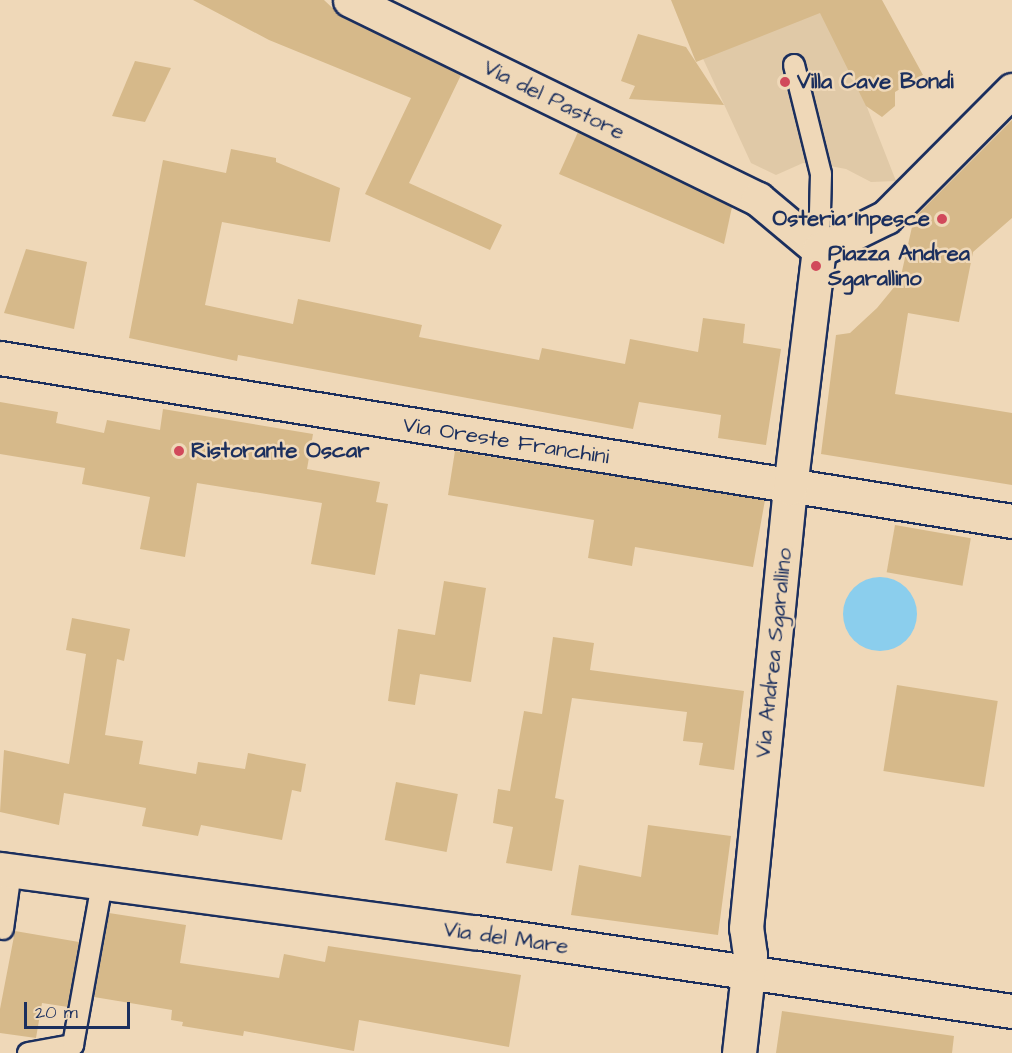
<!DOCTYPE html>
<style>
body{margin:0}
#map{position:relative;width:1012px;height:1053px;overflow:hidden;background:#efd8b8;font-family:"Architects Daughter",sans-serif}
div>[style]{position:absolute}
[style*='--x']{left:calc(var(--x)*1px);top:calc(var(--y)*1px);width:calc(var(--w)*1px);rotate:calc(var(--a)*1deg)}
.built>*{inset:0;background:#e0c9a7}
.water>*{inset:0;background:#8bceed}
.round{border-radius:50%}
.building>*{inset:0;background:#d6b98a;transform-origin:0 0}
.roads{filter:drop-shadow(2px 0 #1b2f5e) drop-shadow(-2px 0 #1b2f5e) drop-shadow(0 2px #1b2f5e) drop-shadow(0 -2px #1b2f5e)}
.lane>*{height:20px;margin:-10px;padding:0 10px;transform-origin:10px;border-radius:10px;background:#efd8b8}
.street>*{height:33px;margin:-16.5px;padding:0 16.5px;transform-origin:16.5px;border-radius:16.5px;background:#efd8b8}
.dots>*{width:16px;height:16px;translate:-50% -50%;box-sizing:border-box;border:3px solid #efd8b8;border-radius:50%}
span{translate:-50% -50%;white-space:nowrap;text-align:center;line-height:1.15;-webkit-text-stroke:5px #efd8b8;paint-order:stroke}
.poi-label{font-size:22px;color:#1b2f5e;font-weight:700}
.left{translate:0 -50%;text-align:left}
.right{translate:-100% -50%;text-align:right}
.street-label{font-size:22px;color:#1b2f5e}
.scale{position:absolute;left:24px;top:1002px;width:106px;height:27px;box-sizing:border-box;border:3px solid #1b2f5e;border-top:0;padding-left:8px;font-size:18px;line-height:21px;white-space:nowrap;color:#1b2f5e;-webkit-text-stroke:4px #efd8b8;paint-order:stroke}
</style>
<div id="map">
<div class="built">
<div style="clip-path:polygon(676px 0,825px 0,896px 181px,871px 182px,846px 169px,819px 164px,803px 163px,776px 175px,751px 163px)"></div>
</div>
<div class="water">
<div class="round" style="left:843px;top:577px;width:74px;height:74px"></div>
</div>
<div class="building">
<div style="clip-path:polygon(193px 0,324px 0,342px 17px,461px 75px,409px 183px,502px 225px,490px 250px,365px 194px,411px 98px,269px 40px)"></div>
<div style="clip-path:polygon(671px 0,882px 0,923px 75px,895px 92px,895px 106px,882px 117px,866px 106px,820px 13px,696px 62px)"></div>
<div style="clip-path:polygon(638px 34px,686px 47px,724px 105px,629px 99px,635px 86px,621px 81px)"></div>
<div style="clip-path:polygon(135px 61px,171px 68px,145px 122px,112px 116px)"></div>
<div style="clip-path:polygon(1012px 120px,1012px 218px,973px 252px,959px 322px,908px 313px,895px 394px,1012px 413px,1012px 485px,821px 454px,836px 335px,850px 333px,877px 308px,900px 280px,914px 218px)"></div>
<div style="clip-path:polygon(578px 132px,732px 207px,724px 244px,559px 174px)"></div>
<div style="clip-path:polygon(231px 149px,276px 158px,276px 162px,340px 188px,330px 242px,222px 222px,205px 305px,293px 324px,298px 299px,422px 325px,419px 337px,539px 360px,542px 348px,625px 364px,630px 339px,698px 352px,703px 318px,745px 324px,743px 343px,781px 349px,766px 445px,718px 438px,721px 415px,639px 402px,633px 429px,238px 355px,237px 361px,129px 338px,163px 160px,226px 173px)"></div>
<div style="clip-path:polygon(26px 249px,87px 262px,74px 329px,4px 313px)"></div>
<div style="clip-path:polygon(0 402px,58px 412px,56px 423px,104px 433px,107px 420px,160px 430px,163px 409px,313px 434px,307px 469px,380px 482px,376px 502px,388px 504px,375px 575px,311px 564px,322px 503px,197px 483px,185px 557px,140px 549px,150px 497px,82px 484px,85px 468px,0 454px)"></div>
<div style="clip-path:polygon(455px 451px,765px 500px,753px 567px,635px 547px,632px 566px,588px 558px,594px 520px,448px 495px)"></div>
<div style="left:895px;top:525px;width:77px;height:48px;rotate:10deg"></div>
<div style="clip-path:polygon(444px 581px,486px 588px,471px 682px,420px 674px,415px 705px,388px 701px,398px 629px,435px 635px)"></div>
<div style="clip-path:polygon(72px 618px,130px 629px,124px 661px,117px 659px,105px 735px,143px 741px,139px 764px,196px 774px,198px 762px,245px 769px,248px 753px,306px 764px,301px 792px,292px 790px,282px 840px,201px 825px,198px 836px,142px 826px,146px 808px,64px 793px,59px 825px,0 812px,4px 750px,69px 764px,86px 654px,66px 650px)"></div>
<div style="clip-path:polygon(553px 637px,594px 643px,590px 670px,744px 691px,734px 770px,699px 765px,703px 743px,683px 741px,687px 712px,572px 698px,555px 798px,564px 800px,552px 871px,506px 863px,513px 827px,493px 823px,498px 789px,510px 791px,524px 711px,542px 714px)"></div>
<div style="left:897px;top:685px;width:102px;height:87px;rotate:9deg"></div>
<div style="left:396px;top:782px;width:63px;height:59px;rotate:11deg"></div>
<div style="clip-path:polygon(648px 825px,731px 836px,718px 935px,571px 915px,579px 865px,641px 877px)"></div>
<div style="clip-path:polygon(109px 913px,186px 925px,180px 963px,279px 978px,284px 954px,325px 962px,328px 946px,521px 975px,509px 1047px,359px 1020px,354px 1051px,244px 1031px,243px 1036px,182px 1026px,183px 1022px,171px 1020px,172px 1010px,94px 997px)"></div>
<div style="clip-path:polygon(15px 931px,79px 942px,68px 1007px,42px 1003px,36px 1038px,0 1033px,0 1009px)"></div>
<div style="clip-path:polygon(782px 1011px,954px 1036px,952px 1053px,776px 1053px)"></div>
</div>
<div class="roads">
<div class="lane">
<div style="--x:794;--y:65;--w:112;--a:76.1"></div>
<div style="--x:821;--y:174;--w:76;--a:91.5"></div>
<div style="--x:3;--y:929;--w:59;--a:-82.1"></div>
<div style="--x:28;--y:1053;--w:46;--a:-10.1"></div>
<div style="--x:73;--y:1045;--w:164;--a:-79.8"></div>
</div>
<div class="street">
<div style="--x:350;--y:0;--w:454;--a:26"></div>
<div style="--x:758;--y:199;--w:80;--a:39.9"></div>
<div style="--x:0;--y:358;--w:1025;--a:9.15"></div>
<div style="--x:0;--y:869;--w:479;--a:7.6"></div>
<div style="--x:475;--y:932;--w:543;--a:8.37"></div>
<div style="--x:739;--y:1053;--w:99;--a:-83.6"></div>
<div style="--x:750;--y:955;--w:27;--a:-98"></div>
<div style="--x:746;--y:928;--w:442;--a:-84.3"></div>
<div style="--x:790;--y:488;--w:240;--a:-83.1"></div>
<div style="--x:819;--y:250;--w:75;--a:-26.2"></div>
<div style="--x:886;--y:217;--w:179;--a:-45.2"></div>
</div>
</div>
<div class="dots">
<div style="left:785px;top:82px;background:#d1495b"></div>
<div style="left:942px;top:219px;background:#d1495b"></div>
<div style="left:816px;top:266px;background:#d1495b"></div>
<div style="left:179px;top:451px;background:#d1495b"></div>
</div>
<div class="poi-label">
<span class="left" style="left:797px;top:82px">Villa Cave Bondi</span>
<span class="right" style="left:930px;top:219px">Osteria Inpesce</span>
<span class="left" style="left:828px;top:266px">Piazza Andrea<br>Sgarallino</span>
<span class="left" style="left:191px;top:451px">Ristorante Oscar</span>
</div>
<div class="street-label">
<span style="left:554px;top:100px;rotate:26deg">Via del Pastore</span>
<span style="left:506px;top:441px;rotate:9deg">Via Oreste Franchini</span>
<span style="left:774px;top:653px;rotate:-84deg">Via Andrea Sgarallino</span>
<span style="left:506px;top:938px;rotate:8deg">Via del Mare</span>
</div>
<div class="scale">20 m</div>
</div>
